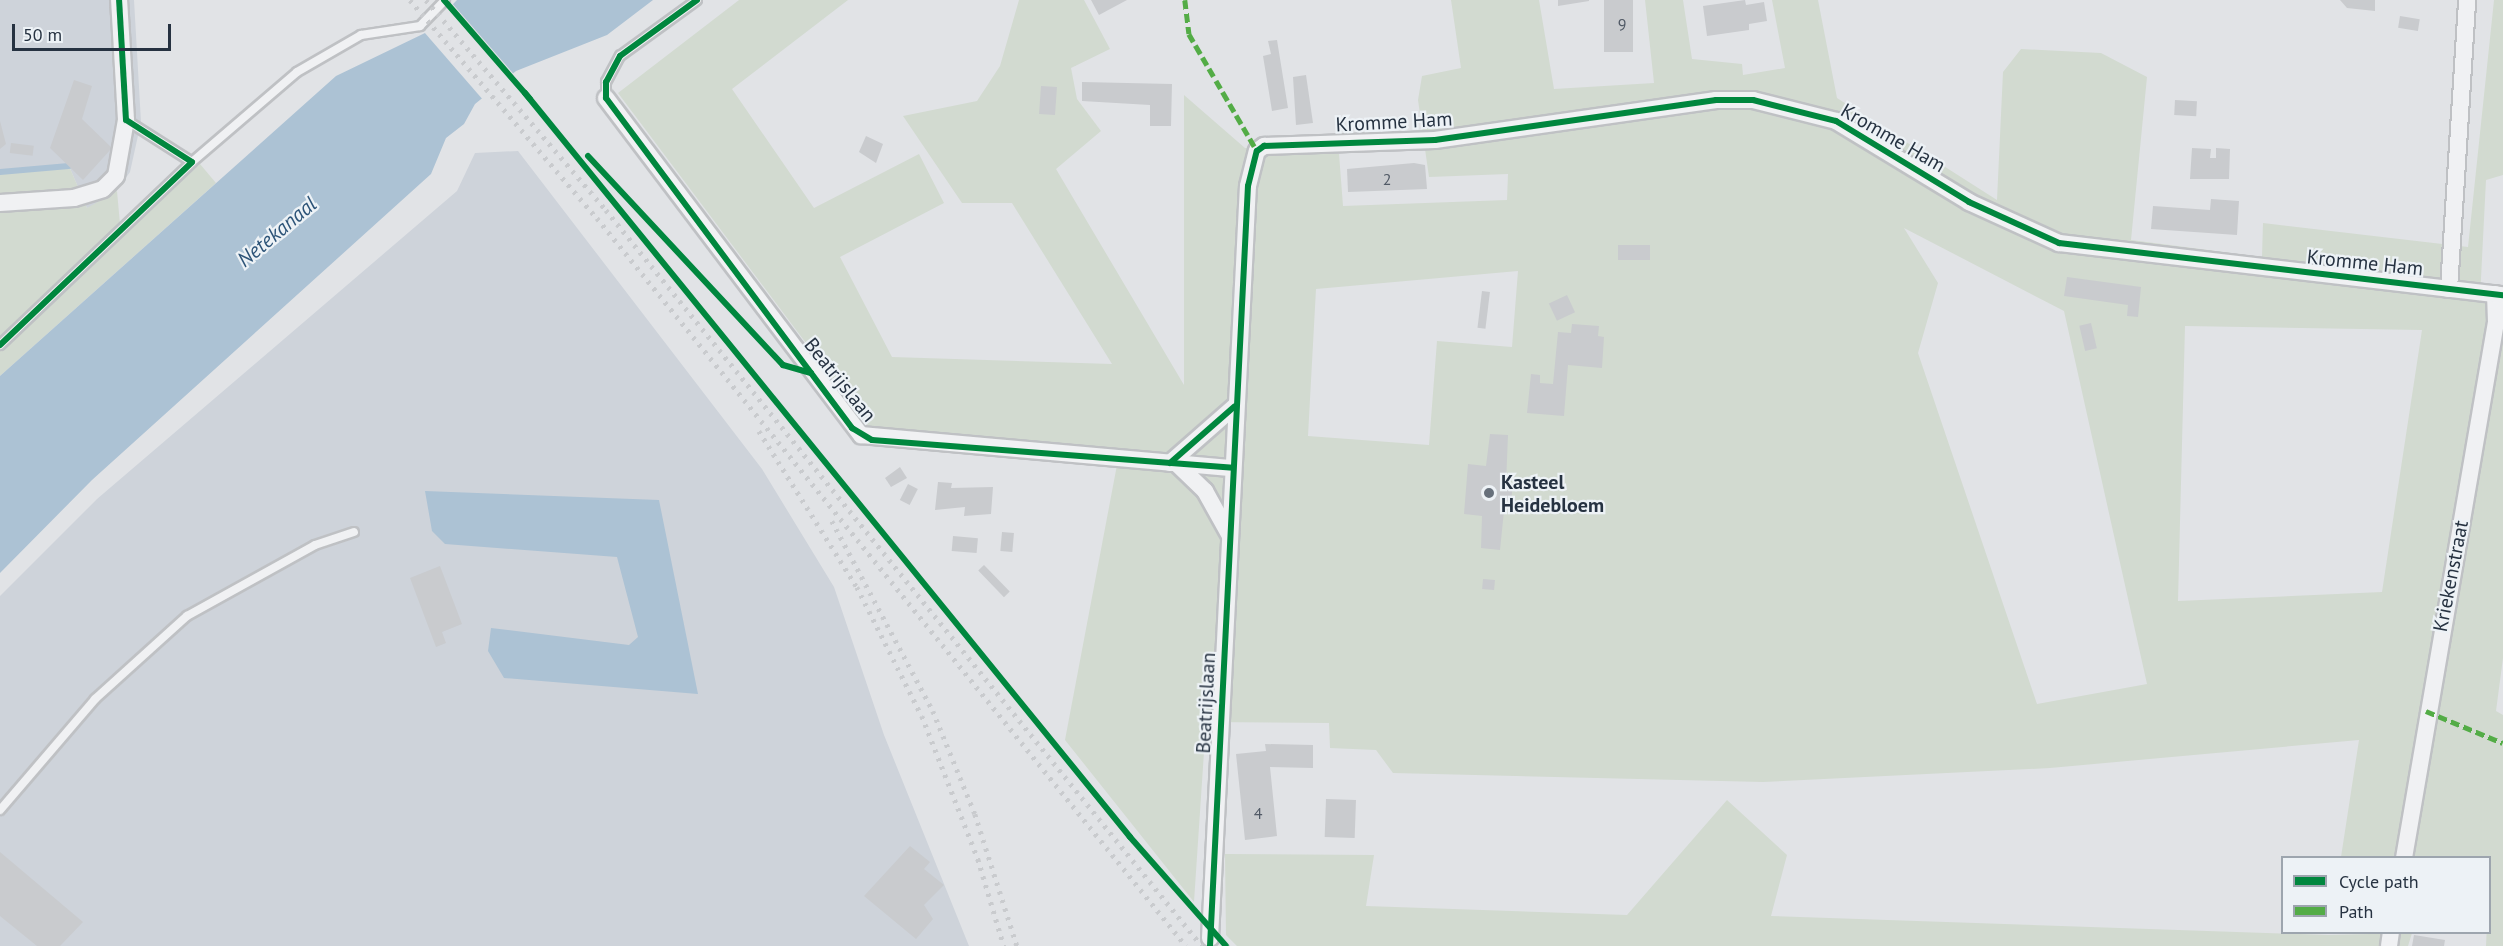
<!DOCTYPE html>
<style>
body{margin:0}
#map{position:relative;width:2503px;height:946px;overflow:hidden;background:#e1e3e6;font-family:"PT Sans",sans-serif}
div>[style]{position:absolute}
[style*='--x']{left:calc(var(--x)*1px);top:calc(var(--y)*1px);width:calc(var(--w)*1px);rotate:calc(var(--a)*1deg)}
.built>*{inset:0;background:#ced3da}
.green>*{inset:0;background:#d2dad0}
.water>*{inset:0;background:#acc2d4}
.pier>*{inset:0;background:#e1e3e6;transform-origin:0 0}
.stream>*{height:6px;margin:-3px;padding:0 3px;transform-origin:3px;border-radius:3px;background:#acc2d4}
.building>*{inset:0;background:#c9cbce;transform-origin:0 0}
.roads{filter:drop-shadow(2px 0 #bfc1c4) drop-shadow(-2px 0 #bfc1c4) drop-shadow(0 2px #bfc1c4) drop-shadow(0 -2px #bfc1c4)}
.service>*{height:8px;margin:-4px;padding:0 4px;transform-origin:4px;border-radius:4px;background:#f0f1f3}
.minor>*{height:16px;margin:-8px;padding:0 8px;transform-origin:8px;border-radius:8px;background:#f0f1f3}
.rail>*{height:4.5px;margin-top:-2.25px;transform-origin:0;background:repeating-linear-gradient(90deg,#c9cbce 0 3px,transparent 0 9px)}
.quiet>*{height:4.5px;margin-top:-2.25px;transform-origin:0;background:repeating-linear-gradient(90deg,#53ac46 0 9px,transparent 0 13.5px)}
.cycleway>*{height:6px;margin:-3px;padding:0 3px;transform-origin:3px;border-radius:3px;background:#00873e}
.dots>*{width:16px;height:16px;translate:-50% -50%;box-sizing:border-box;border:3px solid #edf2f6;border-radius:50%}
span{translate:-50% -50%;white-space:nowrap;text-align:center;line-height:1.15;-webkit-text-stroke:4.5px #edf2f6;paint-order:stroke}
.number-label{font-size:16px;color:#505965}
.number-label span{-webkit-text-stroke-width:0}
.street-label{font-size:20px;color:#263241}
.poi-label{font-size:20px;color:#263241;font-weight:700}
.left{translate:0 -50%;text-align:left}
.water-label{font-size:21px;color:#2d5478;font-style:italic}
.legend{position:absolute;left:2281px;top:856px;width:210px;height:78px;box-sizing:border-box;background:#edf2f6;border:2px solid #9da5ae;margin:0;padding:8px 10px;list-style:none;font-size:18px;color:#263241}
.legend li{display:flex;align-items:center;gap:12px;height:30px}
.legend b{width:30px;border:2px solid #9da5ae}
.scale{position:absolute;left:12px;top:24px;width:159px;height:27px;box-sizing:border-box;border:3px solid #263241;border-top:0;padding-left:8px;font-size:18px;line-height:21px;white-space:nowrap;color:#263241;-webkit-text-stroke:4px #edf2f6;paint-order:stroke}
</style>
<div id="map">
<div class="built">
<div style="clip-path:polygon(0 0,134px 0,141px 122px,130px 172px,110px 200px,87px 208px,69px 166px,0 172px)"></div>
<div style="clip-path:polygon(518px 151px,762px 469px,834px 587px,884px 735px,969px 946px,0 946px,0 596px,97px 499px,457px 191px,475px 153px)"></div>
</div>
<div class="green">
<div style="clip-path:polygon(evenodd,739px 0,848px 0,732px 89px,814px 208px,919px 154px,944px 203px,840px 257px,892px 357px,1112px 364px,1012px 203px,962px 203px,903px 116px,977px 101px,1000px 66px,1019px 0,1084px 0,1110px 49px,1071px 68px,1077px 99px,1101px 131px,1056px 169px,1184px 385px,1184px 95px,1245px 148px,1339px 154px,1343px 206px,1507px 200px,1508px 174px,1429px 177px,1418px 100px,1422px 76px,1461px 68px,1451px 0,1539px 0,1554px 89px,1654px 83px,1645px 0,1683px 0,1692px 59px,1742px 64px,1743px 75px,1785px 68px,1772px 0,1818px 0,1837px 98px,1997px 200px,2003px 72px,2021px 49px,2101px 53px,2147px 77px,2131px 240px,2262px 257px,2263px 223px,2468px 247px,2494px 0,2503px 0,2503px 175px,2486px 180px,2480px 298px,2503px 302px,2503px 658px,2496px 711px,2503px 715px,2503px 946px,2486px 946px,2490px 858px,2341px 857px,2359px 740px,2050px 768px,1763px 782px,1393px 773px,1376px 750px,1330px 748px,1329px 723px,1206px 722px,1194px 902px,1065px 740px,1120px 449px,872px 431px,618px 93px,739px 0,1904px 228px,2064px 311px,2147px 684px,2037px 704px,1918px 353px,1938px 283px,1904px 228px,739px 0,1518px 271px,1512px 347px,1437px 341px,1429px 445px,1308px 436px,1316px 289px,1518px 271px,739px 0,2185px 326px,2422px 330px,2382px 592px,2178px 601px,2185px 326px)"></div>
<div style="clip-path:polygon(200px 164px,216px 183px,0 376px,0 172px,69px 166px,87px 208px,117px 191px,121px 235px)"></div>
<div style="clip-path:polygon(1727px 800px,1787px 855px,1771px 916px,2328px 935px,2412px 933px,2408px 946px,1237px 946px,1226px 935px,1225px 854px,1374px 855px,1366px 906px,1627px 915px)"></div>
</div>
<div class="water">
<div style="clip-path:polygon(457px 0,653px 0,607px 35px,516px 71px,475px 104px,464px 124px,446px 138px,431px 174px,92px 480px,0 573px,0 376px,336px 76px,425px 33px)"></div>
<div style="clip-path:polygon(425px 491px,659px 500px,698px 694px,504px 678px,488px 651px,491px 628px,629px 645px,638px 637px,617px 557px,445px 544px,432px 531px)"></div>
</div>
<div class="pier">
<div style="left:451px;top:2px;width:97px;height:40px;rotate:49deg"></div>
</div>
<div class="stream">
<div style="--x:0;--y:172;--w:69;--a:-5"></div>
</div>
<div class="building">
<div style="clip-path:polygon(1091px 0,1127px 0,1099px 15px)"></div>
<div style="clip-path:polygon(1558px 0,1589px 0,1589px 1px,1558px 6px)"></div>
<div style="left:1604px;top:0;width:29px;height:52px"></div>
<div style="clip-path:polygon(1745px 0,1746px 5px,1764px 2px,1767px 21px,1749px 24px,1749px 30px,1707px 36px,1703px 6px)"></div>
<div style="clip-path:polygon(2340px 0,2375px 0,2375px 11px,2347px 8px)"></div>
<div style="left:2400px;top:16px;width:20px;height:12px;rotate:9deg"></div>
<div style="clip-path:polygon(1277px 40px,1288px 108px,1272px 111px,1263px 56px,1271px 54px,1268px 41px)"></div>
<div style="clip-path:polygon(1306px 75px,1313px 123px,1296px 125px,1293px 77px)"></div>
<div style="clip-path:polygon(74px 80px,92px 86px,82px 119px,112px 148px,83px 180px,50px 148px)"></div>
<div style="clip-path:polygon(1082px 82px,1172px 84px,1171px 126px,1150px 126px,1150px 105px,1082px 101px)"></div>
<div style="left:1041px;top:86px;width:16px;height:28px;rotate:4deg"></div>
<div style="left:2175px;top:100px;width:22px;height:15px;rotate:3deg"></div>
<div style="clip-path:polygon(0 121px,6px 144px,0 149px)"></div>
<div style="clip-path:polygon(866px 136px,883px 144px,876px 163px,859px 152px)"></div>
<div style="left:11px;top:143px;width:23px;height:10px;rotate:7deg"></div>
<div style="clip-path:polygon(2192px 148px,2211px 149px,2210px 158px,2216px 158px,2216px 148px,2230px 149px,2229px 179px,2190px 179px)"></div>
<div style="clip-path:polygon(1414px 163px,1425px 165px,1427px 189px,1348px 192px,1347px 169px)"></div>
<div style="clip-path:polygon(2211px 199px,2239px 201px,2237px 235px,2151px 229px,2153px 206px,2210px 210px)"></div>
<div style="left:1650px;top:245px;width:15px;height:32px;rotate:90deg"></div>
<div style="clip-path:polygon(2067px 277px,2141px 287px,2138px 317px,2127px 316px,2128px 305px,2064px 296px)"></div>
<div style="left:1482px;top:291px;width:8px;height:37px;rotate:7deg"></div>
<div style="left:1567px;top:295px;width:19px;height:20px;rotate:65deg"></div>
<div style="left:2091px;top:323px;width:26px;height:12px;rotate:77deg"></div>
<div style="clip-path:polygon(1572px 324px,1599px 326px,1598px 336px,1604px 337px,1602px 368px,1568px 365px,1564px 416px,1527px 413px,1531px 374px,1540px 375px,1540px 383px,1553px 384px,1558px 332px,1571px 333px)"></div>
<div style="clip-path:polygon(1490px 434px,1508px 435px,1506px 484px,1513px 484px,1511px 502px,1505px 501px,1500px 550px,1481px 548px,1482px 516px,1464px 514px,1468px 464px,1486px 466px)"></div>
<div style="clip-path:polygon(900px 467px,907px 478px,891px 487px,885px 478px)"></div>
<div style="clip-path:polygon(938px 482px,952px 483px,951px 488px,993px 487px,991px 514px,964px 516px,965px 507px,935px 510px)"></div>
<div style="left:908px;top:484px;width:11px;height:18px;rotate:27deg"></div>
<div style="left:1002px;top:532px;width:12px;height:19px;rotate:5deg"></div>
<div style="left:953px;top:536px;width:25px;height:15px;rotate:5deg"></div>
<div style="left:984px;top:565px;width:37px;height:8px;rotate:46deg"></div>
<div style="clip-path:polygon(440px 566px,462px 624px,442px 632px,446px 643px,436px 647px,410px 578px)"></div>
<div style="left:1483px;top:579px;width:12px;height:10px;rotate:5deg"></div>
<div style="clip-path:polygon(1265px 744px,1313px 745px,1313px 768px,1270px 767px,1277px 836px,1245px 840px,1236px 754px,1266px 751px)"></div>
<div style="left:1326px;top:799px;width:30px;height:38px;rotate:2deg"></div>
<div style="clip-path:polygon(910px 846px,930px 862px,924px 869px,944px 885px,924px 905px,933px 919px,916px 939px,864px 896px)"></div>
<div style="clip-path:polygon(0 852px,83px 922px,60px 946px,37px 946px,0 916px)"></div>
<div style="clip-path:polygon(2414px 935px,2445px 940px,2444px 946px,2412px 946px)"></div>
</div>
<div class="roads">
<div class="service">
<div style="--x:606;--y:98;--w:16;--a:-90"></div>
<div style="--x:606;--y:82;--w:30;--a:-62"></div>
<div style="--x:620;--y:56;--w:95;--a:-36"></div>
<div style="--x:126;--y:120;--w:78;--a:32.5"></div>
<div style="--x:0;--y:345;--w:265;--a:-43.6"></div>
<div style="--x:192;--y:162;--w:138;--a:-40.6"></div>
<div style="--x:297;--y:72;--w:74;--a:-30"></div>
<div style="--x:361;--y:35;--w:60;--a:-8.7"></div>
<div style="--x:420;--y:26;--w:36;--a:-46"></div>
<div style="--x:0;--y:810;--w:146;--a:-49.4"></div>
<div style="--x:95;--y:699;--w:124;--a:-42.1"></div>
<div style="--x:187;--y:616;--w:146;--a:-29"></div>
<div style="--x:315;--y:545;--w:41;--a:-18.4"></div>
</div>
<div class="minor">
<div style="--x:606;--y:98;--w:423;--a:52.9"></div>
<div style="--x:861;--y:435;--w:373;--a:5.1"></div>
<div style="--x:0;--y:203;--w:74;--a:-3.9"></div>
<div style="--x:74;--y:198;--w:30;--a:-17"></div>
<div style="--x:103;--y:189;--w:18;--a:-45"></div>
<div style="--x:116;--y:176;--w:57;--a:-79.9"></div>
<div style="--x:126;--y:120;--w:120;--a:-93.3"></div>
<div style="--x:2449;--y:289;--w:290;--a:-86.4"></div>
<div style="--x:1170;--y:463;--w:86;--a:-41.2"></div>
<div style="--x:1177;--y:464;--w:39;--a:44"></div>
<div style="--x:1205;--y:491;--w:51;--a:60.9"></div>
<div style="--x:2404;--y:858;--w:544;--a:-80.26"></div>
<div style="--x:2496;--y:322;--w:28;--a:-92"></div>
<div style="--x:1210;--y:938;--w:753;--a:-87.11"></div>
<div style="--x:1248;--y:186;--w:36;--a:-76"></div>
<div style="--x:1257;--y:151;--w:9;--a:-36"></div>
<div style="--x:1264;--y:146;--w:171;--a:-2"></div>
<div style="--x:1435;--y:140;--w:284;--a:-8.1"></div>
<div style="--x:1716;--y:100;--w:37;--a:0"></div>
<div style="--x:1753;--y:100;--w:86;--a:14.2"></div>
<div style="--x:1836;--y:121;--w:156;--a:31.3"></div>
<div style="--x:1969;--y:202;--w:99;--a:24.5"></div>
<div style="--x:2059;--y:243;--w:447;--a:6.7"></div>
<div style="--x:2389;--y:946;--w:14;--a:-82"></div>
</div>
</div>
<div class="rail">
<div style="--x:410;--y:0;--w:287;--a:49.4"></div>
<div style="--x:597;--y:218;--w:936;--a:51.02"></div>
<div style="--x:426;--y:0;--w:277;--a:49.4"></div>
<div style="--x:606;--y:210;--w:947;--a:51"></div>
<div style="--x:759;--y:431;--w:184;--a:57.9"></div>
<div style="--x:857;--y:587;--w:144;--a:63.3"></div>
<div style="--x:922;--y:716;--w:154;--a:68.6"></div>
<div style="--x:978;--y:859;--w:91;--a:73.4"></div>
<div style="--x:832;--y:521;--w:215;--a:62"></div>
<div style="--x:933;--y:711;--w:111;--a:67.8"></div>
<div style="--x:975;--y:814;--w:139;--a:72.3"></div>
</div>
<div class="quiet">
<div style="--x:1185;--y:0;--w:34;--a:83"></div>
<div style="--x:1189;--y:34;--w:135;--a:59.8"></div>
<div style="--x:2426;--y:711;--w:83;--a:22.6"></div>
</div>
<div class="cycleway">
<div style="--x:444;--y:0;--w:131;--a:49"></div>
<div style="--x:697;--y:0;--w:95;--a:144"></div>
<div style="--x:620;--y:56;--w:30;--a:118"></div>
<div style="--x:606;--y:82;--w:16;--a:90"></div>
<div style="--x:606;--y:98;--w:412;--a:53.3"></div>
<div style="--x:852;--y:428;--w:23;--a:31"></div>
<div style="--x:872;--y:440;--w:362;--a:4.4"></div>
<div style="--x:525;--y:93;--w:959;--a:50.88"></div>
<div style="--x:1130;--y:837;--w:145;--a:48.6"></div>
<div style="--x:588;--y:156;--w:286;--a:47"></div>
<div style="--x:783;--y:365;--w:29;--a:16"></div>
<div style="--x:0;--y:345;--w:265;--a:-43.6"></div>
<div style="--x:192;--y:162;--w:78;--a:-147.5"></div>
<div style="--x:126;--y:120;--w:120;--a:-93.3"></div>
<div style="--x:1170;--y:463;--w:86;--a:-41.2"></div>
<div style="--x:1210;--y:946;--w:761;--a:-87.14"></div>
<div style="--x:1248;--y:186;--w:36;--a:-76"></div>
<div style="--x:1257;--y:151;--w:9;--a:-36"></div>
<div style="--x:1264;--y:146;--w:171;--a:-2"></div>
<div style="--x:1435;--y:140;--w:284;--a:-8.1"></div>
<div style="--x:1716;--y:100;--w:37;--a:0"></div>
<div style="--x:1753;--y:100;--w:86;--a:14.2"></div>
<div style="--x:1836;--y:121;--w:156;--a:31.3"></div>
<div style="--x:1969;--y:202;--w:99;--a:24.5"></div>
<div style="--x:2059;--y:243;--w:447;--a:6.7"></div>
</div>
<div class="dots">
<div style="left:1489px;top:493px;background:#67707b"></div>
</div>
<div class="number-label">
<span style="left:1622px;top:24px">9</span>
<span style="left:1387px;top:179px">2</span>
<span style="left:1258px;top:813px">4</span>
</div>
<div class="street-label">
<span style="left:1394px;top:122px;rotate:-3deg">Kromme Ham</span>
<span style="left:1893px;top:138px;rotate:30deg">Kromme Ham</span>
<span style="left:2365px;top:263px;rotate:6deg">Kromme Ham</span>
<span style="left:840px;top:380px;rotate:51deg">Beatrijslaan</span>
<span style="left:2451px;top:576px;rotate:-79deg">Kriekenstraat</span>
<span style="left:1206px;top:703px;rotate:-87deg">Beatrijslaan</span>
</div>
<div class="poi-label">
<span class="left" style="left:1501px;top:494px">Kasteel<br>Heidebloem</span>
</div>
<div class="water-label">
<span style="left:277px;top:232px;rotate:-40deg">Netekanaal</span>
</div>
<ul class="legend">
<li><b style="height:8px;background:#00873e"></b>Cycle path</li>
<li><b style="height:8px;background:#53ac46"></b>Path</li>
</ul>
<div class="scale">50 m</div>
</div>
